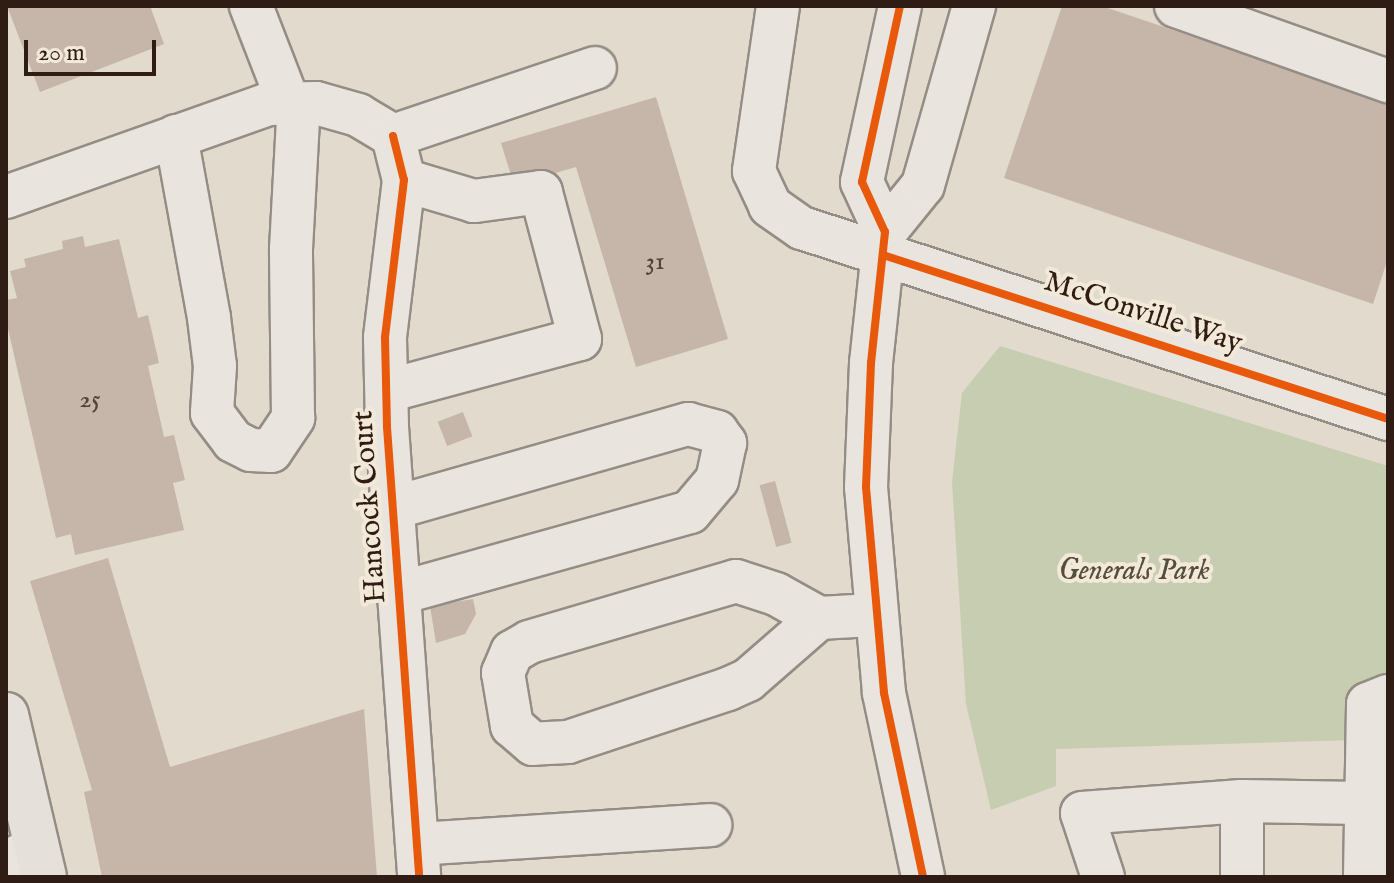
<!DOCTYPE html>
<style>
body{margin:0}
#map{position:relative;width:1394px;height:883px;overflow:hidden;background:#e2dacd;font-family:"IM FELL English",serif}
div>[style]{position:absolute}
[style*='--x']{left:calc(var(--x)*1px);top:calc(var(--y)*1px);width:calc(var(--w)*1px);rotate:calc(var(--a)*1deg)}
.green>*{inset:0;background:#c7cdb0}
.building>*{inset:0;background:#c6b5a9;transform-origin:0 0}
.roads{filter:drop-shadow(2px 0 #948d85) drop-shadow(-2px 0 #948d85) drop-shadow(0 2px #948d85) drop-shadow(0 -2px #948d85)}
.minor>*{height:42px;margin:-21px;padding:0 21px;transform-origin:21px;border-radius:21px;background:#e9e5de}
.major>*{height:44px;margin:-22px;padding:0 22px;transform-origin:22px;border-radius:22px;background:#e5e0d9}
.cycleway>*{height:8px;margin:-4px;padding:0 4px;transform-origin:4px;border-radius:4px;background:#e8590c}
span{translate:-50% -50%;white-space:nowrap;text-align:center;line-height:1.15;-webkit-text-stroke:8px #f2e9d9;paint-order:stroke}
.number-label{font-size:26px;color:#554239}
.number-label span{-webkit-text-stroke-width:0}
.street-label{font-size:30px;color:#2f1c14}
.park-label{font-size:30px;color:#564e3c;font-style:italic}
.frame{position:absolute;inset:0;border:8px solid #2f1c14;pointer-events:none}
.scale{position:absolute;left:24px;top:40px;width:132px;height:36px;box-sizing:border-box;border:4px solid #2f1c14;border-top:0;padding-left:10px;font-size:24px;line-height:28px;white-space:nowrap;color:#2f1c14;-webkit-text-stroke:6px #f2e9d9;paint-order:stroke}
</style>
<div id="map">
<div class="green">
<div style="clip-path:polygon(1000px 346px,1388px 466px,1388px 739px,1056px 749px,1056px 786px,991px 810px,966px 704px,952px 482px,962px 393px)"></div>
</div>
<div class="building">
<div style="clip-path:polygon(7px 6px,150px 6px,164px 44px,40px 92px)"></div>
<div style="clip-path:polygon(1062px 6px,1102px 6px,1388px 103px,1388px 258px,1373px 304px,1004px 178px)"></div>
<div style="clip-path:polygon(656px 97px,728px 339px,636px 367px,576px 167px,514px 185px,501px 143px)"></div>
<div style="clip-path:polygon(83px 236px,85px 247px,119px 239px,138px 318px,148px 315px,159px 363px,148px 366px,164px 437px,174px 435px,185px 480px,173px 483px,184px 530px,75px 555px,71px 534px,56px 538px,6px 320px,6px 300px,17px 298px,10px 271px,26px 267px,24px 259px,63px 249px,62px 241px)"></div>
<div style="left:463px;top:412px;width:26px;height:27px;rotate:69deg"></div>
<div style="left:775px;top:481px;width:64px;height:16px;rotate:75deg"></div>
<div style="clip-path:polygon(108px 558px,170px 767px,364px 709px,377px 877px,102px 877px,84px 792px,92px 790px,30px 581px)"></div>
<div style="clip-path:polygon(473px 599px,476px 614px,465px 634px,436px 643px,430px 606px)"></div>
</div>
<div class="roads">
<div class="minor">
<div style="--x:251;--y:6;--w:105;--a:68.8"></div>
<div style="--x:778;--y:6;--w:167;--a:98.3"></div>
<div style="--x:754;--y:171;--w:38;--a:65"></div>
<div style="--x:770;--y:206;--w:39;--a:35"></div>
<div style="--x:802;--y:228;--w:616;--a:18.05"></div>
<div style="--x:900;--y:6;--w:180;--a:102.2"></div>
<div style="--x:862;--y:182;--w:55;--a:65.3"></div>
<div style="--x:885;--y:232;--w:132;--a:96.1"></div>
<div style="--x:871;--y:363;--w:124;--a:92.3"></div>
<div style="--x:866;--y:487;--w:207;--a:85"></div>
<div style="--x:884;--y:693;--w:188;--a:78"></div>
<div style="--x:1176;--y:6;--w:225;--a:19.5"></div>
<div style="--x:176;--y:136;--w:185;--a:79.7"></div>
<div style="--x:209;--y:318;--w:48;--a:82.9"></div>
<div style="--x:215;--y:366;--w:47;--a:93.7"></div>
<div style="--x:212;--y:413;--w:35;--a:53"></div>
<div style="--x:233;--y:441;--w:20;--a:27"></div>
<div style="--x:251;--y:450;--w:20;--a:3"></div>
<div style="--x:271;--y:451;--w:40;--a:-56"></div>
<div style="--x:293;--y:418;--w:169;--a:-90.7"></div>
<div style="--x:291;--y:249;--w:146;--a:-86.9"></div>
<div style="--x:393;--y:136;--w:45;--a:76"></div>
<div style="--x:404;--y:180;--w:159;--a:96.9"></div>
<div style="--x:385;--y:338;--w:89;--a:88.7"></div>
<div style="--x:387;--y:427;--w:451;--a:85.9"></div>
<div style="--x:6;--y:197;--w:278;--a:-19.5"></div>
<div style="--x:268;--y:104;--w:48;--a:-1.2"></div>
<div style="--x:316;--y:103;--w:44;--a:15.9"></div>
<div style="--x:358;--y:115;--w:41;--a:31"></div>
<div style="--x:393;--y:136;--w:213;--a:-18.6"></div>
<div style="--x:885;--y:232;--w:60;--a:-51"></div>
<div style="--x:923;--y:185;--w:186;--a:-74.1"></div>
<div style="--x:387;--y:391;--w:200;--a:-15.1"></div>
<div style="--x:580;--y:339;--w:152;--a:-104.9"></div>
<div style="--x:541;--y:192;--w:68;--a:172.3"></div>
<div style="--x:474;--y:201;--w:73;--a:-163.3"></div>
<div style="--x:393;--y:508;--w:307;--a:-15.9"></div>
<div style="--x:688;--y:424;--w:30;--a:15"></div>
<div style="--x:717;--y:432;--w:14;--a:54"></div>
<div style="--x:725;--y:443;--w:38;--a:102"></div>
<div style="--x:717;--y:480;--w:42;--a:130.2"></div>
<div style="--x:690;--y:512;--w:302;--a:164.4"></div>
<div style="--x:819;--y:618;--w:94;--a:138.9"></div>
<div style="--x:748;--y:680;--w:22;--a:156"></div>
<div style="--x:728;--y:689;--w:169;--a:161.7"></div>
<div style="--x:568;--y:742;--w:35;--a:177"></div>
<div style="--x:533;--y:744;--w:28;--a:-139"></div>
<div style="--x:512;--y:726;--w:54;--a:-99.6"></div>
<div style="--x:503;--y:673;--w:23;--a:-67"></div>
<div style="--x:512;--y:652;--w:20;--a:-30"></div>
<div style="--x:529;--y:642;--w:216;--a:-16.4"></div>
<div style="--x:736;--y:581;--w:42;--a:18"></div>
<div style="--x:776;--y:594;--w:49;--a:29.2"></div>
<div style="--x:819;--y:618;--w:54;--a:-3.2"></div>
<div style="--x:1242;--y:801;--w:76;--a:90"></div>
<div style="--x:417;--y:844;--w:294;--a:-3.7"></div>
<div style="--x:6;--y:862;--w:34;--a:-26"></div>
<div style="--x:1103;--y:877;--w:67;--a:-108.2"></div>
<div style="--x:1082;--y:813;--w:160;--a:-4.3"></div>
<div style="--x:1242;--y:801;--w:120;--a:1"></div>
<div style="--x:1365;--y:877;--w:173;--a:-89"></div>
<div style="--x:1368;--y:704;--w:22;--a:-22"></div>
</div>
<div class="major">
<div style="--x:6;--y:715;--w:166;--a:76.8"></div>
</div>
</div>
<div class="cycleway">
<div style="--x:900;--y:6;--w:180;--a:102.2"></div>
<div style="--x:862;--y:182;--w:55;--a:65.3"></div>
<div style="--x:885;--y:232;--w:132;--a:96.1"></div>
<div style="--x:871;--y:363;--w:124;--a:92.3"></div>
<div style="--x:866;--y:487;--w:207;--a:85"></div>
<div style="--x:884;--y:693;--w:188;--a:78"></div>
<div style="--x:393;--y:136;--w:45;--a:76"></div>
<div style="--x:404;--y:180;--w:159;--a:96.9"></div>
<div style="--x:385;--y:338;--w:89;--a:88.7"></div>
<div style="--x:387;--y:427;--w:451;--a:85.9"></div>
<div style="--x:883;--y:255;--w:531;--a:17.99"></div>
</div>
<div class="number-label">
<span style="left:655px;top:262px">31</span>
<span style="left:90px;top:400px">25</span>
</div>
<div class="street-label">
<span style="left:1143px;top:313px;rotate:18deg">McConville Way</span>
<span style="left:370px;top:507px;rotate:-94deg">Hancock Court</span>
</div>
<div class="park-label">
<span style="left:1134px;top:571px">Generals Park</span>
</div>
<div class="frame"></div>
<div class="scale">20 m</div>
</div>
